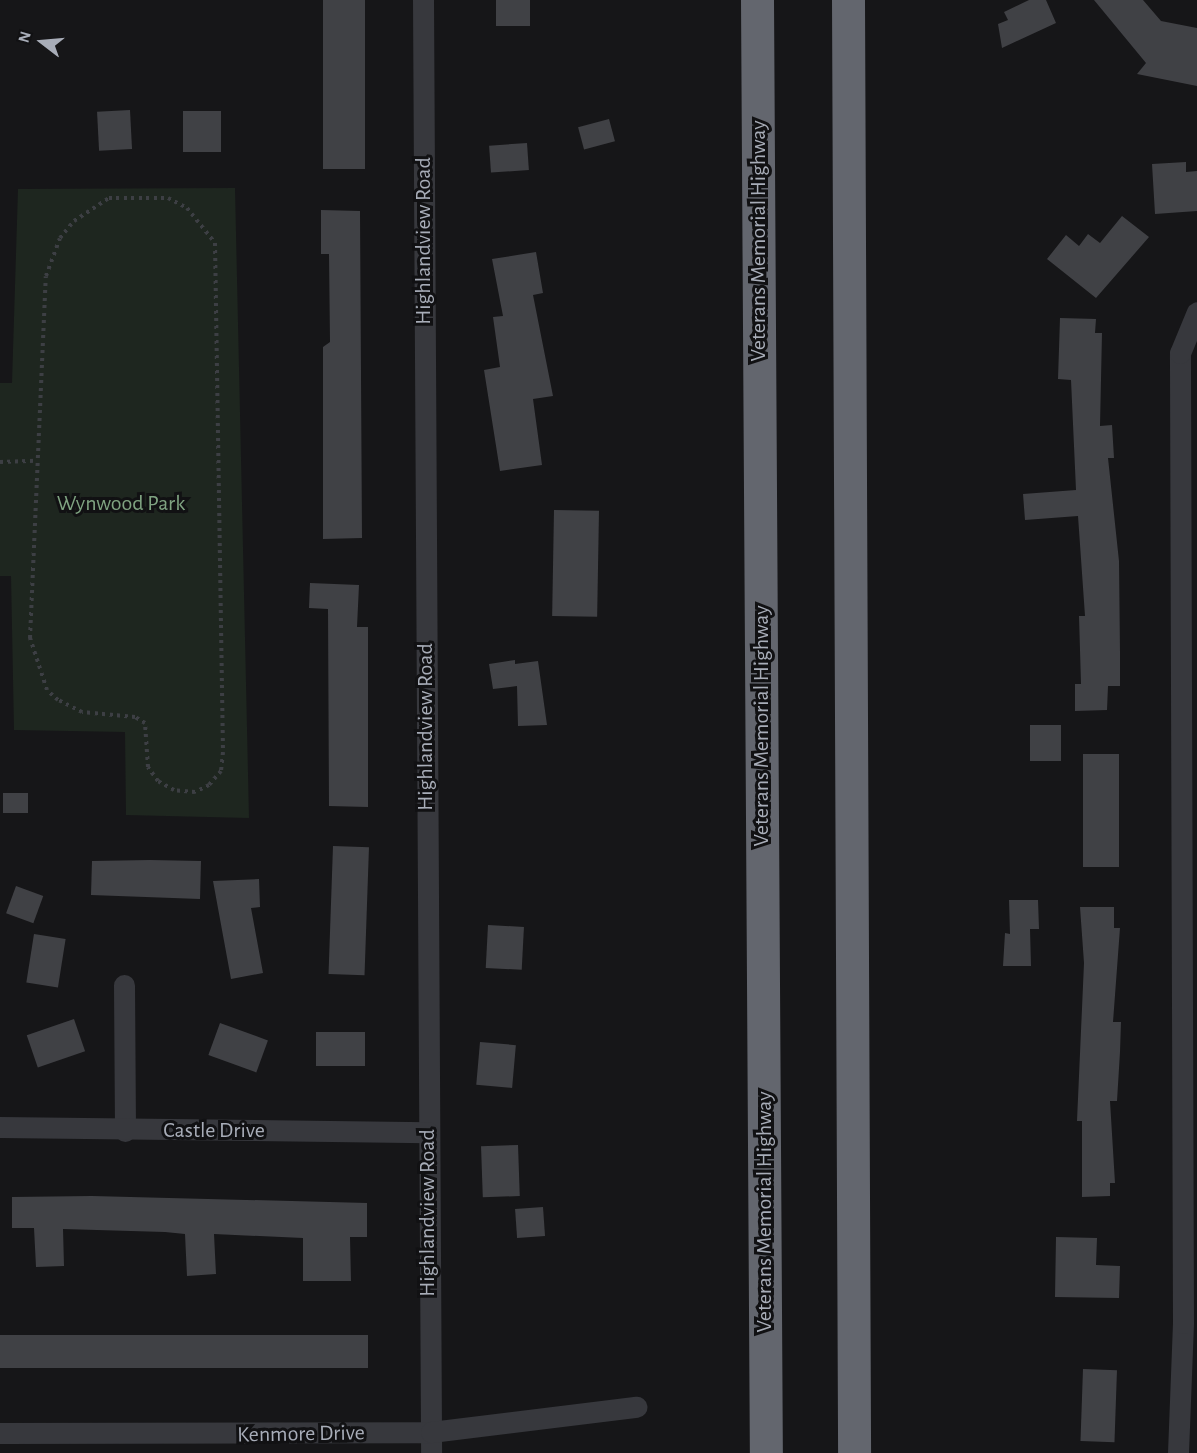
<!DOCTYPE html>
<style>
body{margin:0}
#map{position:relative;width:1197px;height:1453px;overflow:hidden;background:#161618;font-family:"Alegreya Sans",sans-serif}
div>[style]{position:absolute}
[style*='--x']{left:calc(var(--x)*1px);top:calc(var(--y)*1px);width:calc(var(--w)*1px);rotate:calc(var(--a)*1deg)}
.green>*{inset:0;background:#1e261f}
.building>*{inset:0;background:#404145;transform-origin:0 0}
.path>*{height:4px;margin-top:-2px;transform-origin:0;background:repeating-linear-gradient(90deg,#3d3f44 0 3px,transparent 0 7.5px)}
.street>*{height:21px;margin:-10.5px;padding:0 10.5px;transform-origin:10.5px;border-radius:10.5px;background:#37383d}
.highway>*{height:33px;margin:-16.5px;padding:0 16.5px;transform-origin:16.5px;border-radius:16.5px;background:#63666e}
span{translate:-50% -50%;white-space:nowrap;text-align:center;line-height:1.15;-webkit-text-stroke:6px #111113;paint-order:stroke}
.street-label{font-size:22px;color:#a8adb8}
.park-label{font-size:22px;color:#7fa381}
.north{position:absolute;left:12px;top:12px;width:60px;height:60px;-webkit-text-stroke:4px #111113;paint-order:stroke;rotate:286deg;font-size:16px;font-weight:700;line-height:24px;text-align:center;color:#a8adb8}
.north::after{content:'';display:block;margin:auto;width:21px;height:27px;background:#a8adb8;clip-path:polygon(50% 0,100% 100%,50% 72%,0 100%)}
</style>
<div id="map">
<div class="green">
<div style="clip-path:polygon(235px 188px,249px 818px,126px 815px,125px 732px,14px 730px,11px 576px,0 576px,0 383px,12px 383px,18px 189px)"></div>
</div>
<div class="building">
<div style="left:323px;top:0;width:42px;height:169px"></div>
<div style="left:496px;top:0;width:34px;height:26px"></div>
<div style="clip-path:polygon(1029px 0,1046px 0,1056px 23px,1002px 48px,998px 24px,1008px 20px,1004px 12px)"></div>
<div style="clip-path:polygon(1094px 0,1143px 0,1161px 21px,1197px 28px,1197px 86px,1137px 74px,1146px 63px)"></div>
<div style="left:130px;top:110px;width:39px;height:33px;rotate:87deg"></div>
<div style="left:183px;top:111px;width:38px;height:41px"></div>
<div style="left:609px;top:119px;width:23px;height:32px;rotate:75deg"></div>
<div style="left:527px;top:143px;width:27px;height:38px;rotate:86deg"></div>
<div style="clip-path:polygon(1186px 162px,1186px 172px,1197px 171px,1197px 211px,1155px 214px,1152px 164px)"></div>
<div style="clip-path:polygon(321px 210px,360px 211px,362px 538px,323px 539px,323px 347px,330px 342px,329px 254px,321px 254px)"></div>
<div style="clip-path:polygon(1122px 216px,1149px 237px,1096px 298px,1047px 259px,1066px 235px,1079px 246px,1088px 234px,1100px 243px)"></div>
<div style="clip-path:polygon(536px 252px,543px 293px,533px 295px,553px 396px,533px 399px,542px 465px,500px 471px,484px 370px,500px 367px,493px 317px,503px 316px,492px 259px)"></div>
<div style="clip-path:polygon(1060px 318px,1096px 319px,1095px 333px,1102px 333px,1100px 426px,1112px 425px,1114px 458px,1108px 458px,1119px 561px,1120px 653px,1120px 686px,1108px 686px,1107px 710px,1075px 711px,1075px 684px,1081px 684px,1079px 616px,1085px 616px,1078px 516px,1025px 520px,1023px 494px,1076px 490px,1071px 380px,1058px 379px)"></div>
<div style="left:554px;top:510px;width:45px;height:106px;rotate:1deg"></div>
<div style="clip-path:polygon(310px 583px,359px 585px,357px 627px,368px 627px,368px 807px,329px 806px,328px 609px,309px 608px)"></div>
<div style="clip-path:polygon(515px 660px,515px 664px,538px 661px,547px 725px,518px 726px,517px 686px,493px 689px,489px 664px)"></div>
<div style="left:1030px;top:725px;width:31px;height:36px"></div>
<div style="left:1083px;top:754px;width:36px;height:113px"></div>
<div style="left:3px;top:793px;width:25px;height:20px"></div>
<div style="left:333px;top:846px;width:36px;height:128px;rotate:2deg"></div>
<div style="clip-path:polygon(150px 860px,201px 861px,200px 899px,91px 895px,92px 861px)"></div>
<div style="clip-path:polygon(259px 879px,260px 907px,251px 908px,263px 973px,231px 979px,213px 881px)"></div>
<div style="left:16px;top:886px;width:29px;height:29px;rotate:20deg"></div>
<div style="clip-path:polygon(1009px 900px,1038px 900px,1039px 929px,1030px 929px,1031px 966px,1003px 966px,1005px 933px,1010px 934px)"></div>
<div style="clip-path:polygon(1080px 907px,1114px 907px,1114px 928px,1120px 928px,1113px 1022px,1121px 1022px,1120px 1052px,1117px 1101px,1110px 1101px,1115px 1183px,1110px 1183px,1110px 1196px,1082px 1197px,1082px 1121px,1077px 1121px,1084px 963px)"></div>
<div style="left:488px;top:925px;width:36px;height:43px;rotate:3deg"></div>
<div style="left:34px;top:934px;width:32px;height:49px;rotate:9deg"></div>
<div style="left:74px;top:1019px;width:34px;height:50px;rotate:71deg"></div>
<div style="left:220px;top:1023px;width:51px;height:34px;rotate:20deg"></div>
<div style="left:316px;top:1032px;width:49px;height:34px"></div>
<div style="left:480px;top:1042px;width:36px;height:43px;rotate:5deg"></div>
<div style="left:518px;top:1145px;width:51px;height:37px;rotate:88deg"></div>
<div style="clip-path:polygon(92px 1196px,367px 1203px,367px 1237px,350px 1237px,351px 1281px,303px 1281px,303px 1238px,214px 1234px,216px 1274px,187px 1276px,185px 1234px,165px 1232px,63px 1229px,64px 1266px,36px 1267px,34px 1228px,12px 1228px,12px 1197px)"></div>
<div style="left:543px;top:1207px;width:29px;height:28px;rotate:86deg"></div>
<div style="clip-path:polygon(1056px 1237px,1097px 1238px,1096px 1265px,1120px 1266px,1119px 1298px,1055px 1297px)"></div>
<div style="left:0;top:1335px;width:368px;height:33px"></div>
<div style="left:1083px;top:1369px;width:34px;height:72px;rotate:2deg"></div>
</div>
<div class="path">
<div style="--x:109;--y:198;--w:59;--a:0"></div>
<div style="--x:168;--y:198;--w:21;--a:28"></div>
<div style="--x:187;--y:208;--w:45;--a:51.3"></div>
<div style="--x:215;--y:243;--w:509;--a:89.1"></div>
<div style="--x:223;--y:752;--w:19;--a:96"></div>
<div style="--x:221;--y:771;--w:18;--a:131"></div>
<div style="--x:209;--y:785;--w:16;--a:153"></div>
<div style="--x:195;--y:792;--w:21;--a:-175"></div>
<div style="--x:174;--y:790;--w:18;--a:-151"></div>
<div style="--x:158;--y:781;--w:17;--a:-126"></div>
<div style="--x:148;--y:767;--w:44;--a:-93.9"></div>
<div style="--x:145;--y:723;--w:12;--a:-149"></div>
<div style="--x:135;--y:717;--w:53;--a:-174.6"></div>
<div style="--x:82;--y:712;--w:27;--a:-153"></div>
<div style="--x:58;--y:700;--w:15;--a:-138"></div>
<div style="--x:47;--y:690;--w:55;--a:-108.1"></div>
<div style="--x:30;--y:638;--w:362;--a:-87.5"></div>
<div style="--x:46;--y:276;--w:40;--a:-69.8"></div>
<div style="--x:60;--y:238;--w:22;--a:-51"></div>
<div style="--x:74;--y:221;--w:42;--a:-33.3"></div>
<div style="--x:0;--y:462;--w:36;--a:-2"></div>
</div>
<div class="street">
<div style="--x:423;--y:0;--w:1453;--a:89.68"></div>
<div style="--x:124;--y:985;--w:146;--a:89.6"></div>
<div style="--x:0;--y:1127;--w:428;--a:0.7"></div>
<div style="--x:0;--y:1433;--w:431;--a:-0.1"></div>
<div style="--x:431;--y:1432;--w:207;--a:-7"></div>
<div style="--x:1178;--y:1453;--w:130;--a:-87.8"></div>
<div style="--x:1183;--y:1323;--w:970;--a:-90.18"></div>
<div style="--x:1180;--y:353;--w:44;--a:-67.5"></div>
</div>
<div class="highway">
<div style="--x:757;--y:0;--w:1453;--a:89.65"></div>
<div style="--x:848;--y:0;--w:1453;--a:89.76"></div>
</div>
<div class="street-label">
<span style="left:424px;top:241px;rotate:-90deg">Highlandview Road</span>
<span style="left:759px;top:241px;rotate:-90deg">Veterans Memorial Highway</span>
<span style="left:762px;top:726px;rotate:-90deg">Veterans Memorial Highway</span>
<span style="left:426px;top:727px;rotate:-90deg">Highlandview Road</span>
<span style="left:214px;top:1131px">Castle Drive</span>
<span style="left:765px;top:1212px;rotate:-90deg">Veterans Memorial Highway</span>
<span style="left:428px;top:1213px;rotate:-90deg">Highlandview Road</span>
<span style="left:301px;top:1434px;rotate:-1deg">Kenmore Drive</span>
</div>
<div class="park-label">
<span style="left:121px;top:504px">Wynwood Park</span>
</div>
<div class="north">N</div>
</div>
